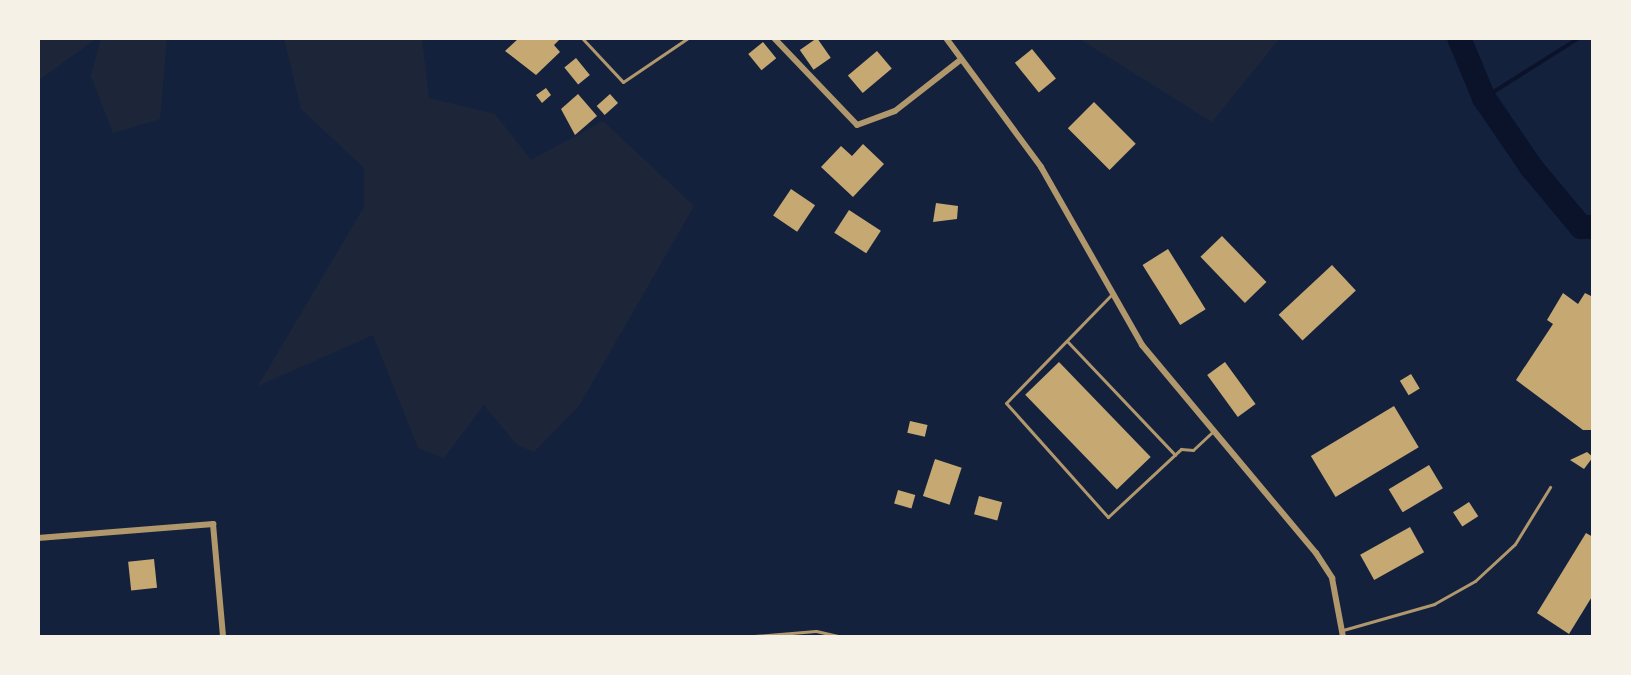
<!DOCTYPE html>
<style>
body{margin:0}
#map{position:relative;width:1631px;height:675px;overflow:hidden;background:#14213d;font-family:"IBM Plex Serif",serif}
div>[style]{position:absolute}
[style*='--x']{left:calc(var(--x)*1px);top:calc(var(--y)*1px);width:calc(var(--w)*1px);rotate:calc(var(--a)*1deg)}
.green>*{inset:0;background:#1d2539}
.stream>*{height:4px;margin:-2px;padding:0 2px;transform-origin:2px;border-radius:2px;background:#0b132b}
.river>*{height:24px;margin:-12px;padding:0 12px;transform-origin:12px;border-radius:12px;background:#0b132b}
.building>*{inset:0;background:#c6a872;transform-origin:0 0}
.service>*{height:3px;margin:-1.5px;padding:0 1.5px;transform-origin:1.5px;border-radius:1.5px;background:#b1986c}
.minor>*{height:6px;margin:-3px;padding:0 3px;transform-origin:3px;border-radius:3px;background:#b1986c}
span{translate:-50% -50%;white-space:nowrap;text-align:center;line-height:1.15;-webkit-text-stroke:8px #f6f1e7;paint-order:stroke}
.frame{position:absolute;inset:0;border:40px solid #f6f1e7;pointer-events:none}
</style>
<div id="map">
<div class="green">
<div style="clip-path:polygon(38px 38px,97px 38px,38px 81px)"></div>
<div style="clip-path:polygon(101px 38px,167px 38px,160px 119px,113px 133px,91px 76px)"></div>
<div style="clip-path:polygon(284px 38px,422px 38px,429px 98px,495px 114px,531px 160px,603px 121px,694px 206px,579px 406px,534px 452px,517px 445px,484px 405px,444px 458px,418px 448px,373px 335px,258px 386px,364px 207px,364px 168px,301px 109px)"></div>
<div style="clip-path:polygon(1078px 38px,1280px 38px,1212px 122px)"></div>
</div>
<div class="stream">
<div style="--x:1484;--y:98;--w:112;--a:-32.3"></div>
</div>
<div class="river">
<div style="--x:1459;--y:38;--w:65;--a:67.4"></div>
<div style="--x:1484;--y:98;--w:83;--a:55.7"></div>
<div style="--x:1531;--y:167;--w:78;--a:50.2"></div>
<div style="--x:1581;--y:227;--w:12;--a:0"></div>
</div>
<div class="building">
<div style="clip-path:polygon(519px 38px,561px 38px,554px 45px,560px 52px,536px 75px,505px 51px)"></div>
<div style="left:817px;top:38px;width:24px;height:21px;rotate:55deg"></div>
<div style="left:763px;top:42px;width:21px;height:19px;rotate:51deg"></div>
<div style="left:1032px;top:49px;width:38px;height:22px;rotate:51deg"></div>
<div style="left:877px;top:51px;width:23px;height:38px;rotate:50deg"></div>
<div style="left:576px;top:58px;width:22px;height:15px;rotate:51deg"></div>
<div style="clip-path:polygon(546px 88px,551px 95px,542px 103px,536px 95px)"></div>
<div style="clip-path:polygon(578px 94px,597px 116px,575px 135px,561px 109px)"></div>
<div style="left:610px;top:94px;width:12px;height:18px;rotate:48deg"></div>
<div style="left:1094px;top:102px;width:59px;height:37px;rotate:45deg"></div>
<div style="clip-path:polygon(863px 144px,884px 164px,853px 197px,821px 167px,841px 146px,852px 156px)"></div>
<div style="left:791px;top:189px;width:29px;height:32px;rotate:34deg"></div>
<div style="clip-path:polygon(936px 203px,958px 206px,957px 219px,933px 222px)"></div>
<div style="left:849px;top:210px;width:38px;height:27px;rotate:33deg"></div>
<div style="left:1222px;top:236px;width:64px;height:30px;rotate:46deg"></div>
<div style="left:1168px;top:249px;width:71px;height:30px;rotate:58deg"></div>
<div style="left:1332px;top:265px;width:35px;height:73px;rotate:47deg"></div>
<div style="clip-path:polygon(1563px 293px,1578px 304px,1585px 293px,1593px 297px,1593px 430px,1583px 430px,1516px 380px,1553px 324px,1547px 320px)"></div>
<div style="left:1059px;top:362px;width:132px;height:47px;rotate:46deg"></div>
<div style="left:1225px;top:362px;width:52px;height:22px;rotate:54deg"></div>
<div style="left:1411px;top:374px;width:17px;height:13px;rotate:59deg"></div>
<div style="left:1394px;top:406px;width:48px;height:97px;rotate:59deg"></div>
<div style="left:910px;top:421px;width:18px;height:12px;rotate:13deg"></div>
<div style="clip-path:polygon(1587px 452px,1593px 457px,1584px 469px,1570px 460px)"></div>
<div style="left:935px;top:459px;width:28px;height:39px;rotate:18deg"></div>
<div style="left:1429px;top:465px;width:27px;height:47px;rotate:59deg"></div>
<div style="left:898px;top:490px;width:18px;height:14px;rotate:16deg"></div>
<div style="left:979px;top:496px;width:24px;height:19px;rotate:15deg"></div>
<div style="left:1469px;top:502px;width:17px;height:19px;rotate:57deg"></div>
<div style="left:1410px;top:527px;width:29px;height:57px;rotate:61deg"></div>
<div style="clip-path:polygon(1586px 533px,1593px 537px,1593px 595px,1569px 634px,1537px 613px)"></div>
<div style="left:154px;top:559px;width:29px;height:26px;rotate:84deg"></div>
</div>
<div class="service">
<div style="--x:582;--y:38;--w:60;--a:47"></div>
<div style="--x:623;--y:82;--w:78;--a:-34.1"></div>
<div style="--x:1113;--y:293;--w:153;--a:134.2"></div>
<div style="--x:1006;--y:403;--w:153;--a:48.2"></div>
<div style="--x:1108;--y:517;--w:100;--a:-43"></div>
<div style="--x:1181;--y:449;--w:12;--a:5"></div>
<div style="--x:1193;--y:450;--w:26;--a:-43"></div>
<div style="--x:1067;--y:341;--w:157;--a:46.5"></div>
<div style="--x:1343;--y:630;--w:95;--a:-15.9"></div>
<div style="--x:1434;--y:604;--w:47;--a:-29.3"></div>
<div style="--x:1475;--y:581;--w:54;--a:-42.8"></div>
<div style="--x:1515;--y:544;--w:67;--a:-58.4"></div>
<div style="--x:742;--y:637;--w:74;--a:-4.6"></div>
<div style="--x:816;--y:631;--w:27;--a:13"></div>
</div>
<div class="minor">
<div style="--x:774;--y:38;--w:120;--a:46.3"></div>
<div style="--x:857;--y:125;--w:40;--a:-20.2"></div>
<div style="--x:895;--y:111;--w:81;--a:-38"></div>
<div style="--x:946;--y:38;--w:160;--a:53.6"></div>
<div style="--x:1041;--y:167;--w:205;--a:60.4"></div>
<div style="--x:1142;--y:345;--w:271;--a:50.1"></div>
<div style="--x:1316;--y:553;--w:30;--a:57"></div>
<div style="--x:1332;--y:578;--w:60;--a:79.4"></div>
<div style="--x:38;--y:538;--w:176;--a:-4.6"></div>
<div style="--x:213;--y:524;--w:113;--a:84.9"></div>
</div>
<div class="frame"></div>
</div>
